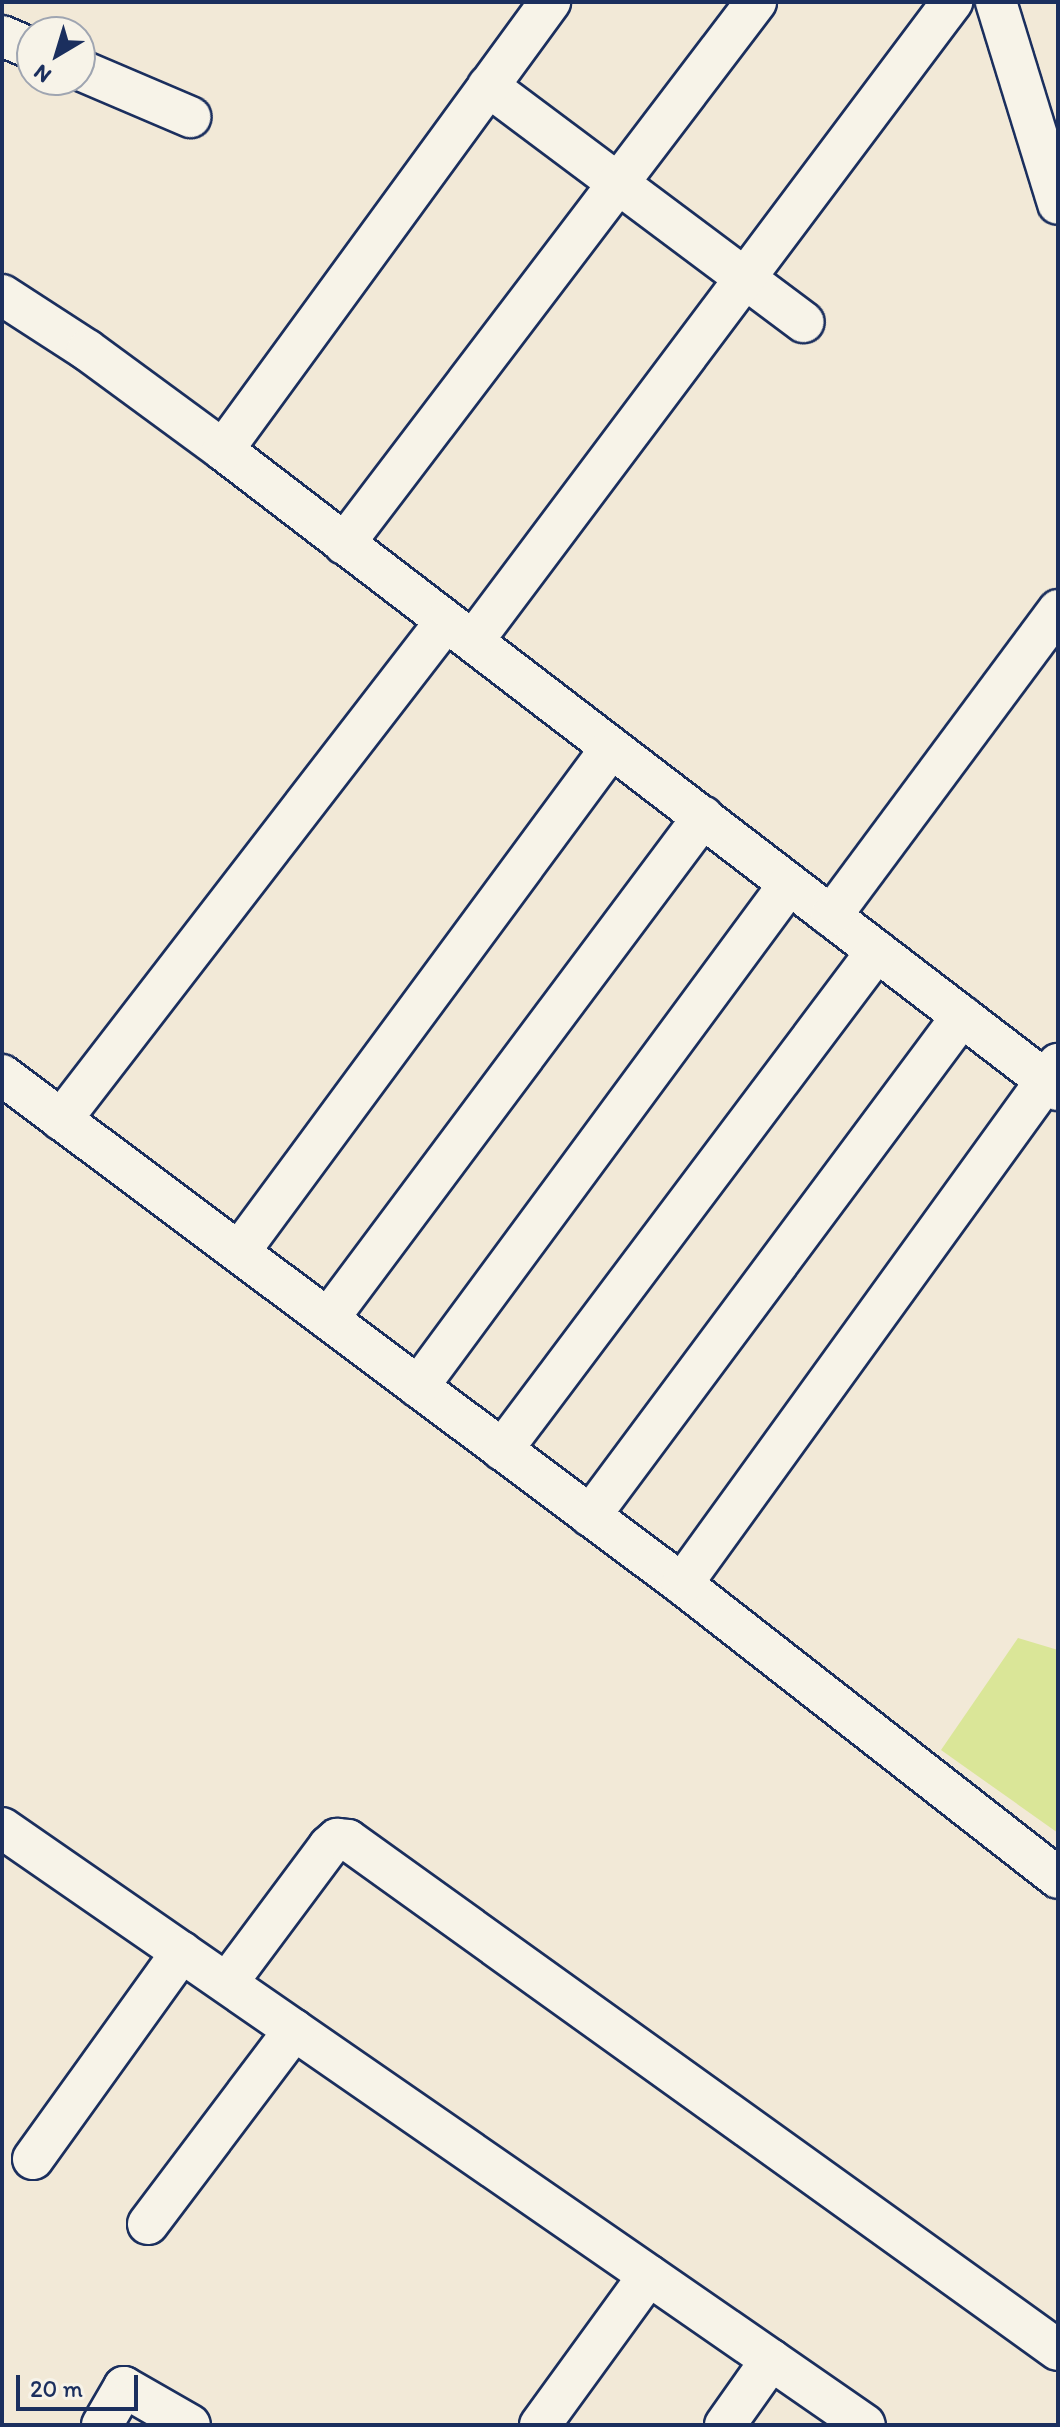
<!DOCTYPE html>
<style>
body{margin:0}
#map{position:relative;width:1060px;height:2427px;overflow:hidden;background:#f2e9d7;font-family:Itim,sans-serif}
div>[style]{position:absolute}
[style*='--x']{left:calc(var(--x)*1px);top:calc(var(--y)*1px);width:calc(var(--w)*1px);rotate:calc(var(--a)*1deg)}
.green>*{inset:0;background:#dae698}
.roads{filter:drop-shadow(2px 0 #1b2f5e) drop-shadow(-2px 0 #1b2f5e) drop-shadow(0 2px #1b2f5e) drop-shadow(0 -2px #1b2f5e)}
.minor>*{height:40px;margin:-20px;padding:0 20px;transform-origin:20px;border-radius:20px;background:#f7f3e8}
span{translate:-50% -50%;white-space:nowrap;text-align:center;line-height:1.15;-webkit-text-stroke:6px #f7f3e8;paint-order:stroke}
.frame{position:absolute;inset:0;border:4px solid #1b2f5e;pointer-events:none}
.north{position:absolute;left:16px;top:16px;width:80px;height:80px;box-sizing:border-box;background:#f7f3e8;border:2px solid #9fa5b1;border-radius:50%;rotate:218deg;font-size:22px;font-weight:700;line-height:32px;text-align:center;color:#1b2f5e}
.north::after{content:'';display:block;margin:auto;width:28px;height:36px;background:#1b2f5e;clip-path:polygon(50% 0,100% 100%,50% 72%,0 100%)}
.scale{position:absolute;left:16px;top:2375px;width:122px;height:36px;box-sizing:border-box;border:4px solid #1b2f5e;border-top:0;padding-left:10px;font-size:24px;line-height:28px;white-space:nowrap;color:#1b2f5e;-webkit-text-stroke:6px #f7f3e8;paint-order:stroke}
</style>
<div id="map">
<div class="green">
<div style="clip-path:polygon(1018px 1638px,1058px 1650px,1058px 1833px,941px 1750px)"></div>
</div>
<div class="roads">
<div class="minor">
<div style="--x:996;--y:2;--w:211;--a:72.9"></div>
<div style="--x:2;--y:36;--w:33;--a:23"></div>
<div style="--x:80;--y:70;--w:120;--a:23.1"></div>
<div style="--x:488;--y:86;--w:394;--a:36.8"></div>
<div style="--x:2;--y:295;--w:101;--a:32.9"></div>
<div style="--x:87;--y:350;--w:169;--a:36.3"></div>
<div style="--x:223;--y:450;--w:1052;--a:37.47"></div>
<div style="--x:223;--y:450;--w:555;--a:-53.87"></div>
<div style="--x:344;--y:544;--w:681;--a:-52.76"></div>
<div style="--x:473;--y:641;--w:799;--a:-53.14"></div>
<div style="--x:831;--y:916;--w:381;--a:-53.4"></div>
<div style="--x:2;--y:1075;--w:849;--a:36.82"></div>
<div style="--x:682;--y:1584;--w:477;--a:38"></div>
<div style="--x:61;--y:1120;--w:630;--a:-52.35"></div>
<div style="--x:239;--y:1252;--w:626;--a:-53.57"></div>
<div style="--x:328;--y:1319;--w:627;--a:-53.24"></div>
<div style="--x:418;--y:1387;--w:625;--a:-53.59"></div>
<div style="--x:502;--y:1450;--w:624;--a:-53.08"></div>
<div style="--x:590;--y:1516;--w:623;--a:-53.35"></div>
<div style="--x:682;--y:1584;--w:642;--a:-54.13"></div>
<div style="--x:2;--y:1828;--w:1049;--a:34.67"></div>
<div style="--x:227;--y:1983;--w:171;--a:-53.3"></div>
<div style="--x:329;--y:1846;--w:11;--a:-41"></div>
<div style="--x:337;--y:1839;--w:11;--a:5"></div>
<div style="--x:348;--y:1840;--w:874;--a:35.69"></div>
<div style="--x:33;--y:2159;--w:255;--a:-54.3"></div>
<div style="--x:148;--y:2224;--w:243;--a:-53"></div>
<div style="--x:102;--y:2425;--w:44;--a:-59.9"></div>
<div style="--x:124;--y:2387;--w:76;--a:29.9"></div>
<div style="--x:540;--y:2425;--w:185;--a:-54"></div>
<div style="--x:725;--y:2425;--w:80;--a:-54.7"></div>
</div>
</div>
<div class="frame"></div>
<div class="north">N</div>
<div class="scale">20 m</div>
</div>
